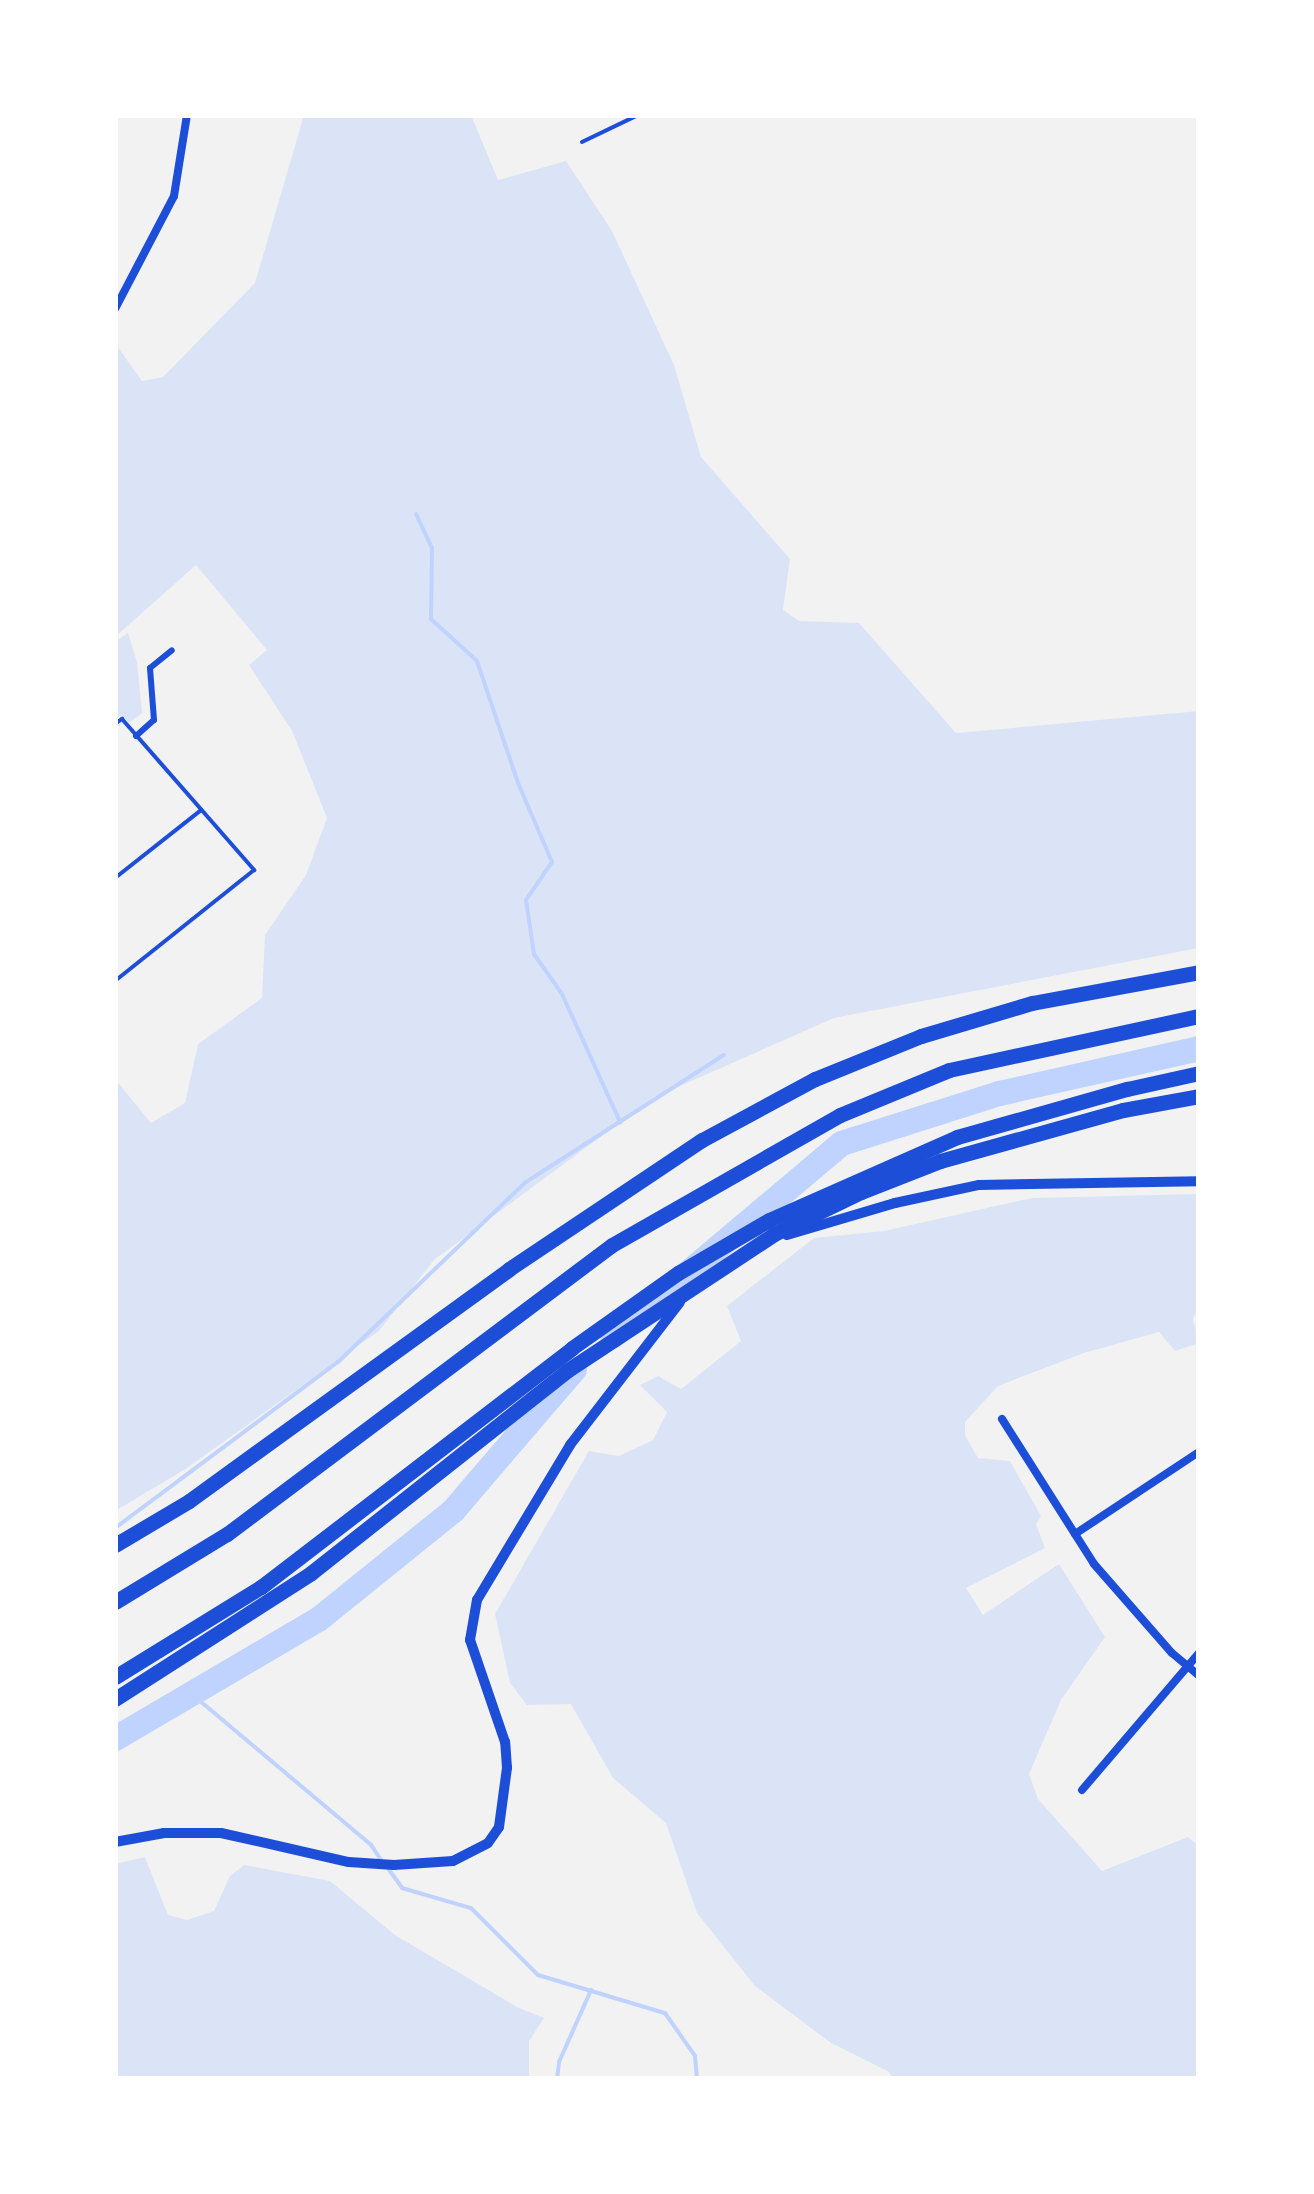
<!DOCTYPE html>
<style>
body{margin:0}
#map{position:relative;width:1314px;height:2194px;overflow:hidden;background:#f2f2f2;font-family:"Work Sans",sans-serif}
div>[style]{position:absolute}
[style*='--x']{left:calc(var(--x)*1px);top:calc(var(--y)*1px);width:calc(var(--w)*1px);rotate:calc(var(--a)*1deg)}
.green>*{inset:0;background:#dbe4f7}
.stream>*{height:4px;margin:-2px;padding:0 2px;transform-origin:2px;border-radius:2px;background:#bfd3fe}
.river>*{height:25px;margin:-12.5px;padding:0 12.5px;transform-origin:12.5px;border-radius:12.5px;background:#bfd3fe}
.service>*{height:4px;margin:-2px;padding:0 2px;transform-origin:2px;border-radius:2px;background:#1d4ed8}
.pedestrian>*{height:6px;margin:-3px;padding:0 3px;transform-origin:3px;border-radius:3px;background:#1d4ed8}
.minor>*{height:8px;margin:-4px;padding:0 4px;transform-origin:4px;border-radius:4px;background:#1d4ed8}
.tertiary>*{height:10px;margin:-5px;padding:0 5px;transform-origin:5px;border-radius:5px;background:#1d4ed8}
.motorway>*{height:15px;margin:-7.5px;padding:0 7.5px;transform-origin:7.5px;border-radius:7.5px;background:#1d4ed8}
span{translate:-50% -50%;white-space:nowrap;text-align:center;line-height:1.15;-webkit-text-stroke:9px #fff;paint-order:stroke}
.frame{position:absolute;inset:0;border:118px solid #fff;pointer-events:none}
</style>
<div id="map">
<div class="green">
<div style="clip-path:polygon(304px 115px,471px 115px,498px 180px,566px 161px,612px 231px,674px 365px,701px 457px,790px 559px,783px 610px,799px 621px,859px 623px,956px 733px,1199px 711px,1199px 948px,834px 1018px,653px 1098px,434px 1260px,379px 1331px,184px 1470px,115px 1511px,115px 1079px,151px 1123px,185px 1103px,198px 1044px,262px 998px,265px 935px,306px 875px,327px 818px,292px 731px,249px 665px,267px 650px,196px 565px,115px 637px,115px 343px,142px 381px,163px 377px,255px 283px)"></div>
<div style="clip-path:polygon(128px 633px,137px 662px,142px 713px,129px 723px,122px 715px,115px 720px,115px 642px)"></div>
<div style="clip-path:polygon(1199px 1194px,1199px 1304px,1193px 1319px,1199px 1343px,1175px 1351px,1159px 1332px,1084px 1353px,998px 1386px,965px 1422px,965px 1435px,978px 1458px,1010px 1461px,1041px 1516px,1036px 1524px,1045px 1548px,966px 1588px,983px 1615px,1059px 1564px,1105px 1637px,1061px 1700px,1029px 1774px,1038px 1799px,1102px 1871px,1188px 1837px,1199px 1846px,1199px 2079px,893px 2079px,889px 2072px,831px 2043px,755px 1986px,697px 1913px,666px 1823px,613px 1778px,571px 1704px,527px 1705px,510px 1683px,495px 1614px,589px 1451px,619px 1456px,653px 1440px,667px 1412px,640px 1385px,658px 1376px,681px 1389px,741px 1341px,727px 1306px,814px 1238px,884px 1231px,1032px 1198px)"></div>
<div style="clip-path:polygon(145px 1857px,168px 1915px,187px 1920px,214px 1911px,230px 1876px,244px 1865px,330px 1881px,395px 1935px,517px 2007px,544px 2018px,529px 2041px,529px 2079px,115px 2079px,115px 1864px)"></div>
</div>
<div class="stream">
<div style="--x:416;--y:514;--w:38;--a:65"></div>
<div style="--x:432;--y:548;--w:71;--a:90.8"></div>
<div style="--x:431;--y:619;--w:62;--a:42.4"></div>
<div style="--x:477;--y:661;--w:129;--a:71.4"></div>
<div style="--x:518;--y:783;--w:86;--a:66.7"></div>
<div style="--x:552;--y:862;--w:46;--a:124.4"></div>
<div style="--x:526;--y:900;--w:55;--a:81.6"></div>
<div style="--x:534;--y:954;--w:49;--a:55"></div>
<div style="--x:562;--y:994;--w:141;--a:65.6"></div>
<div style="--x:115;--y:1528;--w:278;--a:-36.7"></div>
<div style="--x:338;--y:1362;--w:260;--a:-43.8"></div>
<div style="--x:526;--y:1182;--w:235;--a:-32.7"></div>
<div style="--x:193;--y:1695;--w:233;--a:40.1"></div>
<div style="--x:371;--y:1845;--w:18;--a:56"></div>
<div style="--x:387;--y:1867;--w:26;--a:54"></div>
<div style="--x:402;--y:1888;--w:72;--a:16.2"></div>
<div style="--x:471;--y:1908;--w:95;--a:45"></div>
<div style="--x:538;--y:1975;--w:133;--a:16.7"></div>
<div style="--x:665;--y:2013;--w:52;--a:55.1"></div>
<div style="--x:695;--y:2056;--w:23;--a:85"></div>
<div style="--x:557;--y:2079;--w:17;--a:-83"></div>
<div style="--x:559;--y:2062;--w:79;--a:-66"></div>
</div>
<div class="river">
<div style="--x:612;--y:1336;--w:299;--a:-40.1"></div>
<div style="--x:841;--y:1143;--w:166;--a:-17.6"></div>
<div style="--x:999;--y:1093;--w:205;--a:-12.7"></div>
<div style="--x:115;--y:1738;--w:235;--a:-30.4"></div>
<div style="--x:318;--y:1619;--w:174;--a:-38.9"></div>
<div style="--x:453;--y:1510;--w:186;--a:-49.4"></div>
</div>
<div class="service">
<div style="--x:582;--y:142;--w:62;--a:-25.7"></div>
<div style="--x:115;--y:724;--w:9;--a:-36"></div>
<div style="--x:122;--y:719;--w:201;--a:48.8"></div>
<div style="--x:254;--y:870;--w:178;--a:141.4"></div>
<div style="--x:115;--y:878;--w:110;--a:-38.3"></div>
</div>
<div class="pedestrian">
<div style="--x:136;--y:736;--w:24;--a:-42"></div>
<div style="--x:154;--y:720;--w:52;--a:-94.4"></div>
<div style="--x:150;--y:668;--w:28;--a:-39"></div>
</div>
<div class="minor">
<div style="--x:115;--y:309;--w:127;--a:-62.4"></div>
<div style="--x:174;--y:196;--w:82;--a:-80.9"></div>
<div style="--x:1002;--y:1419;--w:172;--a:57.6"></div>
<div style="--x:1094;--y:1564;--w:118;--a:48.8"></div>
<div style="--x:1172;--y:1653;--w:35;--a:40"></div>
<div style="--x:1075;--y:1534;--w:149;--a:-33.5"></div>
<div style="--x:1082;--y:1790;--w:180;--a:-49.5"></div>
</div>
<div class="tertiary">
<div style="--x:787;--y:1235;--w:113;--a:-16.5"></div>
<div style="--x:895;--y:1203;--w:86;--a:-12.1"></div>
<div style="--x:979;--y:1185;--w:220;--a:-1"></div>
<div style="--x:115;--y:1842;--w:50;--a:-10.4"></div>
<div style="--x:164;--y:1833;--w:57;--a:0"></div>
<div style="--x:221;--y:1833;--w:131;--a:12.8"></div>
<div style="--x:349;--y:1862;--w:45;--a:3.8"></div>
<div style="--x:394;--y:1865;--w:59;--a:-3.9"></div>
<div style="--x:453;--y:1861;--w:39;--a:-27"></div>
<div style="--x:488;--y:1843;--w:19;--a:-55"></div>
<div style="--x:499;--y:1827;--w:60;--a:-82.3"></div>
<div style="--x:507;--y:1768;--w:26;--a:-94"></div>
<div style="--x:505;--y:1742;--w:108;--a:-108.9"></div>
<div style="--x:470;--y:1640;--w:41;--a:-80.1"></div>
<div style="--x:477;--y:1600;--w:181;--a:-59"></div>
<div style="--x:570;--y:1445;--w:180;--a:-52.4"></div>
</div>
<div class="motorway">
<div style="--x:115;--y:1545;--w:86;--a:-30.7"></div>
<div style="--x:189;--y:1501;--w:395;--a:-35.9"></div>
<div style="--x:509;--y:1269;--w:232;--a:-33.8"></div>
<div style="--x:702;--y:1140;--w:128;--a:-28.4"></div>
<div style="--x:815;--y:1079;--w:114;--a:-22.1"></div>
<div style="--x:921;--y:1036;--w:116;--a:-16.6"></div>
<div style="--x:1032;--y:1003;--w:170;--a:-10.5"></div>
<div style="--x:115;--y:1602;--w:131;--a:-31.3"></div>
<div style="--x:227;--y:1534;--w:481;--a:-36.9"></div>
<div style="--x:612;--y:1245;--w:262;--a:-29.7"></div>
<div style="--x:840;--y:1115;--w:118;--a:-22.4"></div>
<div style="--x:949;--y:1070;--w:256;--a:-12.2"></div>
<div style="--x:115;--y:1677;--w:172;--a:-31.7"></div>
<div style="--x:261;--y:1587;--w:392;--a:-37.5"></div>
<div style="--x:572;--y:1348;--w:130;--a:-35.3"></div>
<div style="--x:678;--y:1273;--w:105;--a:-30.2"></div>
<div style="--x:769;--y:1220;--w:206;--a:-23.8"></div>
<div style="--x:957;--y:1137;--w:177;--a:-15.8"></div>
<div style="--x:1127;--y:1089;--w:74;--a:-12.5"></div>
<div style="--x:115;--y:1699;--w:233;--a:-32.7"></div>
<div style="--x:311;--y:1573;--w:328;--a:-38.3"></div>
<div style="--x:568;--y:1370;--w:247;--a:-33.4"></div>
<div style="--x:774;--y:1234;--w:97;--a:-25.8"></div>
<div style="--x:861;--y:1192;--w:85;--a:-21.4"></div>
<div style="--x:940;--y:1161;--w:190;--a:-15.6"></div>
<div style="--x:1123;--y:1110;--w:77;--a:-10.4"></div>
</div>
<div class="frame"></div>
</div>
